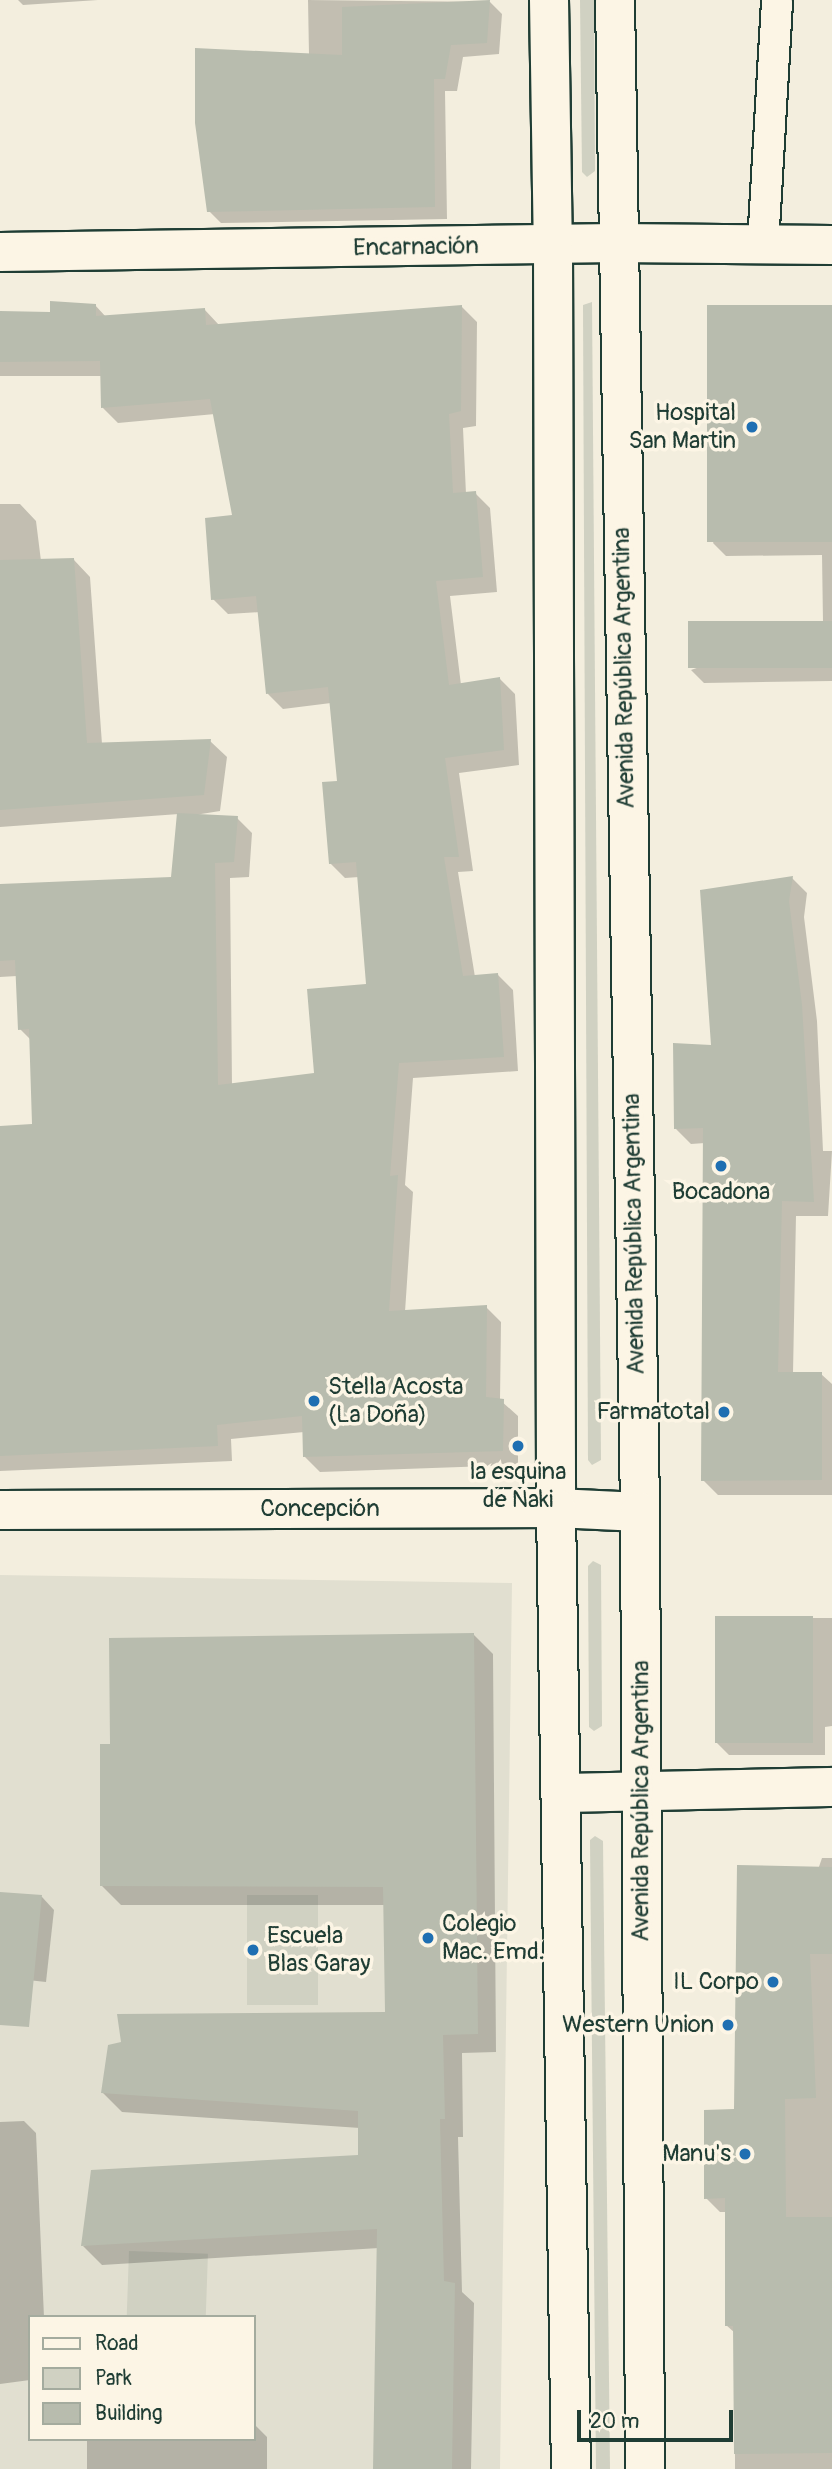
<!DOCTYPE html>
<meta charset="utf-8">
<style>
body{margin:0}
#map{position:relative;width:832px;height:2469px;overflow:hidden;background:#f3eede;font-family:Pangolin,sans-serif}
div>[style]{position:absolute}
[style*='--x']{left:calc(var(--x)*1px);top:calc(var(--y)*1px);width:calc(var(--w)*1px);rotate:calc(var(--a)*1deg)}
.built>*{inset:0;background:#e1dfd0}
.green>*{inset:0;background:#d0d1c2;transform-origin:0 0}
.shadow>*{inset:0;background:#0003}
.building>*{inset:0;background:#b8bcae;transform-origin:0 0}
.roads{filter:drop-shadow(2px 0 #1f3d34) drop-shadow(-2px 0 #1f3d34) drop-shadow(0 2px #1f3d34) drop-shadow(0 -2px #1f3d34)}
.lane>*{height:30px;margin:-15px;padding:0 15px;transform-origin:15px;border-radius:15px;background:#fcf5e5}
.street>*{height:38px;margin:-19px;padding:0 19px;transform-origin:19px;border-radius:19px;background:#fcf5e5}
.secondary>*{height:38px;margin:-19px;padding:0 19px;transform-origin:19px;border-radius:19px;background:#fcf5e5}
.highway>*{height:38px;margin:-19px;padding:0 19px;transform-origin:19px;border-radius:19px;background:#fcf5e5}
.dots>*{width:19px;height:19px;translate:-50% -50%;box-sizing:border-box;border:4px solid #fcf5e5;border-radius:50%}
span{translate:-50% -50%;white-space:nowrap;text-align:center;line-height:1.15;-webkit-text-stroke:7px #fcf5e5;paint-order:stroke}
.street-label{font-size:24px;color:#1f3d34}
.poi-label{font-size:24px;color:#1f3d34}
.right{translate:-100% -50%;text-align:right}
.left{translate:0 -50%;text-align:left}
.legend{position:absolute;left:28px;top:2315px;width:228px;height:126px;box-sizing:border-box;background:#fcf5e5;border:2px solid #a4ab9e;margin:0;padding:9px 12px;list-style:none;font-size:21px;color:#1f3d34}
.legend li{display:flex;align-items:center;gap:14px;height:35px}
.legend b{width:35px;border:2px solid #a4ab9e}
.scale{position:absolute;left:577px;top:2410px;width:156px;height:32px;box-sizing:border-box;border:4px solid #1f3d34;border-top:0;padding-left:9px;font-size:21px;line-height:24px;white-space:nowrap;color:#1f3d34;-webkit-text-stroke:5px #fcf5e5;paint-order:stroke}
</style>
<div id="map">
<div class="built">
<div style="clip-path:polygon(evenodd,0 1575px,512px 1583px,500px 2469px,0 2469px,0 1575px,30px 2317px,254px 2317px,254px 2439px,30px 2439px,30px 2317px)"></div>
</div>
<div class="green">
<div style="clip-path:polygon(580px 0,594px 0,595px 171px,587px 177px,582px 172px)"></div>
<div style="clip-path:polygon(592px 302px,601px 1460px,592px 1465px,588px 1460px,583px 305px)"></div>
<div style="clip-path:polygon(593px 1561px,601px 1565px,602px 1726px,594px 1731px,589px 1727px,588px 1566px)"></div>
<div style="clip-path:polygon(595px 1836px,603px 1841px,610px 2469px,596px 2469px,590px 1840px)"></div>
<div style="left:247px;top:1895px;width:71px;height:110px"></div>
<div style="left:129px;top:2251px;width:79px;height:66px;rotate:2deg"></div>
</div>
<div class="shadow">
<div style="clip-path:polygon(18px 0,98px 0,23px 5px)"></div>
<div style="clip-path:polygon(308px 0,490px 2px,502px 14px,499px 54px,463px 57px,457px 91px,445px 91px,447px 219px,221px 223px,209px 211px,309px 55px)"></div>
<div style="clip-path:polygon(95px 305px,106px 317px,204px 309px,219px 325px,462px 307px,477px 322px,476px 426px,463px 428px,466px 494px,475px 493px,490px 508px,497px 592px,450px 596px,461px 685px,500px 679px,515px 694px,519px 765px,459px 773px,473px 871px,458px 872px,475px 977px,498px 975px,513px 990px,518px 1071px,413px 1078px,405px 1185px,413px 1192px,405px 1312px,486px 1307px,501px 1322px,500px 1400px,518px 1416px,518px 1465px,320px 1472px,305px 1457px,304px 1432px,231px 1439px,232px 1461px,0 1471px,0 1128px,34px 1126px,31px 1040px,20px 1029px,17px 976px,0 977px,0 885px,173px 878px,179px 814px,0 827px,0 504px,20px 504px,36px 521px,41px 561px,74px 560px,90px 577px,102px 744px,210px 741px,227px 757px,220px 811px,195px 815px,237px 818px,252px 833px,249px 877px,230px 878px,232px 1085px,316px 1075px,368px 986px,359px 877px,345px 878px,330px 863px,339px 782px,331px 703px,283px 709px,268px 694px,260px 612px,228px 614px,213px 599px,234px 517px,215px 414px,118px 423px,103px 408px,102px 376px,0 376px,0 313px,52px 314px)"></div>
<div style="clip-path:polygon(832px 307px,832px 681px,704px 683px,691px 670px,823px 623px,822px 555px,726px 556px,713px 543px)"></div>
<div style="clip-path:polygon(792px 878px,807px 893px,804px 917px,817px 1021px,823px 1151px,832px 1151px,828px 1216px,796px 1216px,793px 1374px,821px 1374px,832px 1384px,832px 1495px,718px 1495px,703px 1480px,705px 1143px,691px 1144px,676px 1129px)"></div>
<div style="clip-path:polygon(716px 1618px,832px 1618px,832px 1726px,825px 1727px,825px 1755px,729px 1755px,716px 1742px)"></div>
<div style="clip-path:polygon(474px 1635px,493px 1654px,496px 2052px,462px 2053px,463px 2137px,458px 2137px,462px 2292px,474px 2303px,471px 2469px,375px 2469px,379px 2248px,102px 2265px,83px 2246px,360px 2157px,360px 2128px,122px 2112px,103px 2093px,387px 2014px,385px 1905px,121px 1905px,102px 1886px,112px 1746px)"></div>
<div style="clip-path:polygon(822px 1858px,832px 1858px,832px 2469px,735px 2469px,735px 2333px,726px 2325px,726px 2212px,720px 2212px,706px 2198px)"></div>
<div style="clip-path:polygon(0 1894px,42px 1897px,54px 1910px,46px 1982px,0 1977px)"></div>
<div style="clip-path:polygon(24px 2121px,36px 2133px,44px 2317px,30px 2317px,30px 2380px,0 2384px,0 2122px)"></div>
<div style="clip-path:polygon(254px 2424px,267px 2437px,267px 2469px,87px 2469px,87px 2439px,254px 2439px)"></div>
</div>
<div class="building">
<div style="clip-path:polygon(490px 0,487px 43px,451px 45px,445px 79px,434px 79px,435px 207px,207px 212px,195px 123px,195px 48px,342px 55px,342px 7px)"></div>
<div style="clip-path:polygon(50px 301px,96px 304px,96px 316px,205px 308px,206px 325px,462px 305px,461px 411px,449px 414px,453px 493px,476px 491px,483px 577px,436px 581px,449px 685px,500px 677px,504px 750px,445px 758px,459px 857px,444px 857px,463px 976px,498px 973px,504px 1057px,399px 1063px,390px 1176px,398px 1175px,389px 1311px,487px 1305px,486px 1397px,504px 1399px,503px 1451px,303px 1457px,302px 1416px,217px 1425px,218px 1446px,0 1456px,0 1126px,32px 1124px,29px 1029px,18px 1030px,15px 960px,0 961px,0 884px,171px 877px,177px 813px,238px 816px,234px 862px,215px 863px,218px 1085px,314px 1073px,307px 989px,366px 984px,356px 862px,329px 864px,322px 782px,337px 781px,328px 687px,266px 694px,256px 596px,211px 600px,205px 518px,232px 515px,210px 399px,101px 408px,100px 361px,0 362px,0 311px,50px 312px)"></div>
<div style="left:832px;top:305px;width:237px;height:125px;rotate:90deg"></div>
<div style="clip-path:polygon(74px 558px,87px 743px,211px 739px,204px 795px,0 810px,0 560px)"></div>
<div style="left:832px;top:621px;width:47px;height:144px;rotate:90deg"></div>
<div style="clip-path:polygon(793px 876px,789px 901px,802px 1005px,814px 1202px,782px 1201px,778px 1372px,822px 1372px,822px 1480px,701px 1481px,703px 1128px,674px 1129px,673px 1043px,711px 1045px,700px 890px)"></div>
<div style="left:715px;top:1616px;width:98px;height:127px"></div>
<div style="clip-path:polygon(474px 1633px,478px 2034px,443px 2035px,445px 2119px,440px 2119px,444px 2281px,455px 2283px,452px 2469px,373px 2469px,377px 2229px,81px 2246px,91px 2170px,358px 2155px,358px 2111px,101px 2093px,108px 2045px,121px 2042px,117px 2014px,385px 2012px,383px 1887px,100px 1886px,100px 1744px,110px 1744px,109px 1638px)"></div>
<div style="clip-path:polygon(737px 1865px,832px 1867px,832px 1954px,810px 1954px,816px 2098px,785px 2099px,786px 2217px,832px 2217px,832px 2453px,734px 2454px,733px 2326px,725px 2326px,725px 2198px,704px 2199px,704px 2110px,734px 2109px)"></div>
<div style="clip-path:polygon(0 1892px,42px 1895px,29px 2027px,0 2025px)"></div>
</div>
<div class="roads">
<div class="lane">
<div style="--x:763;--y:245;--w:245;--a:-86.7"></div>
</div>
<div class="street">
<div style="--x:0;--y:252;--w:616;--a:-0.84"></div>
<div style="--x:616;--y:243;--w:216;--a:0.5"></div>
<div style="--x:563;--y:1793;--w:269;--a:-1.3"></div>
</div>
<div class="secondary">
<div style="--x:0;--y:1510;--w:556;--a:-0.21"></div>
<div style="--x:556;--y:1508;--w:84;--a:2.7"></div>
</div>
<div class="highway">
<div style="--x:549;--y:0;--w:246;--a:89.1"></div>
<div style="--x:553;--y:246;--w:1262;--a:89.86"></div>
<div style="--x:556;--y:1508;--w:961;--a:89.11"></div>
<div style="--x:615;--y:0;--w:1512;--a:89.05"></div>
<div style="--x:640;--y:1512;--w:957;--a:89.7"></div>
</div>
</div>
<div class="dots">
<div style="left:752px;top:427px;background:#1f6fb2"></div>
<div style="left:721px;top:1166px;background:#1f6fb2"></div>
<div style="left:314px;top:1401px;background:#1f6fb2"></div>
<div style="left:724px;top:1412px;background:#1f6fb2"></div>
<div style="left:518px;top:1446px;background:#1f6fb2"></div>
<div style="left:428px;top:1938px;background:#1f6fb2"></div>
<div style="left:253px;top:1950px;background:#1f6fb2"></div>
<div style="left:773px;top:1982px;background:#1f6fb2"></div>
<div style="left:728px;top:2025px;background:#1f6fb2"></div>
<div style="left:745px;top:2154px;background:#1f6fb2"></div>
</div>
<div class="street-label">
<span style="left:416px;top:247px;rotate:-1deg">Encarnación</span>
<span style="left:624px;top:668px;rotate:-91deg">Avenida República Argentina</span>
<span style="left:634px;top:1234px;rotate:-91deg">Avenida República Argentina</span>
<span style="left:320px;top:1509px">Concepción</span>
<span style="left:641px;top:1801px;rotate:-90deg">Avenida República Argentina</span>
</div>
<div class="poi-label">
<span class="right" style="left:736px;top:427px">Hospital<br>San Martin</span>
<span style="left:721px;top:1192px">Bocadona</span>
<span class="left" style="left:328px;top:1401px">Stella Acosta<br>(La Doña)</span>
<span class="right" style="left:710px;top:1412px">Farmatotal</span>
<span style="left:518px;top:1486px">la esquina<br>de Naki</span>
<span class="left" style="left:442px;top:1938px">Colegio<br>Mac. Emd.</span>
<span class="left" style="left:267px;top:1950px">Escuela<br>Blas Garay</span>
<span class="right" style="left:759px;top:1982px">IL Corpo</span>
<span class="right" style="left:714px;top:2025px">Western Union</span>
<span class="right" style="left:731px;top:2154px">Manu's</span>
</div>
<ul class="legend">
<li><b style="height:9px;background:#fcf5e5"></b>Road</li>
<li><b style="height:19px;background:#d0d1c2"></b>Park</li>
<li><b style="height:19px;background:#b8bcae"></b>Building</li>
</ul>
<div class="scale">20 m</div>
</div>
